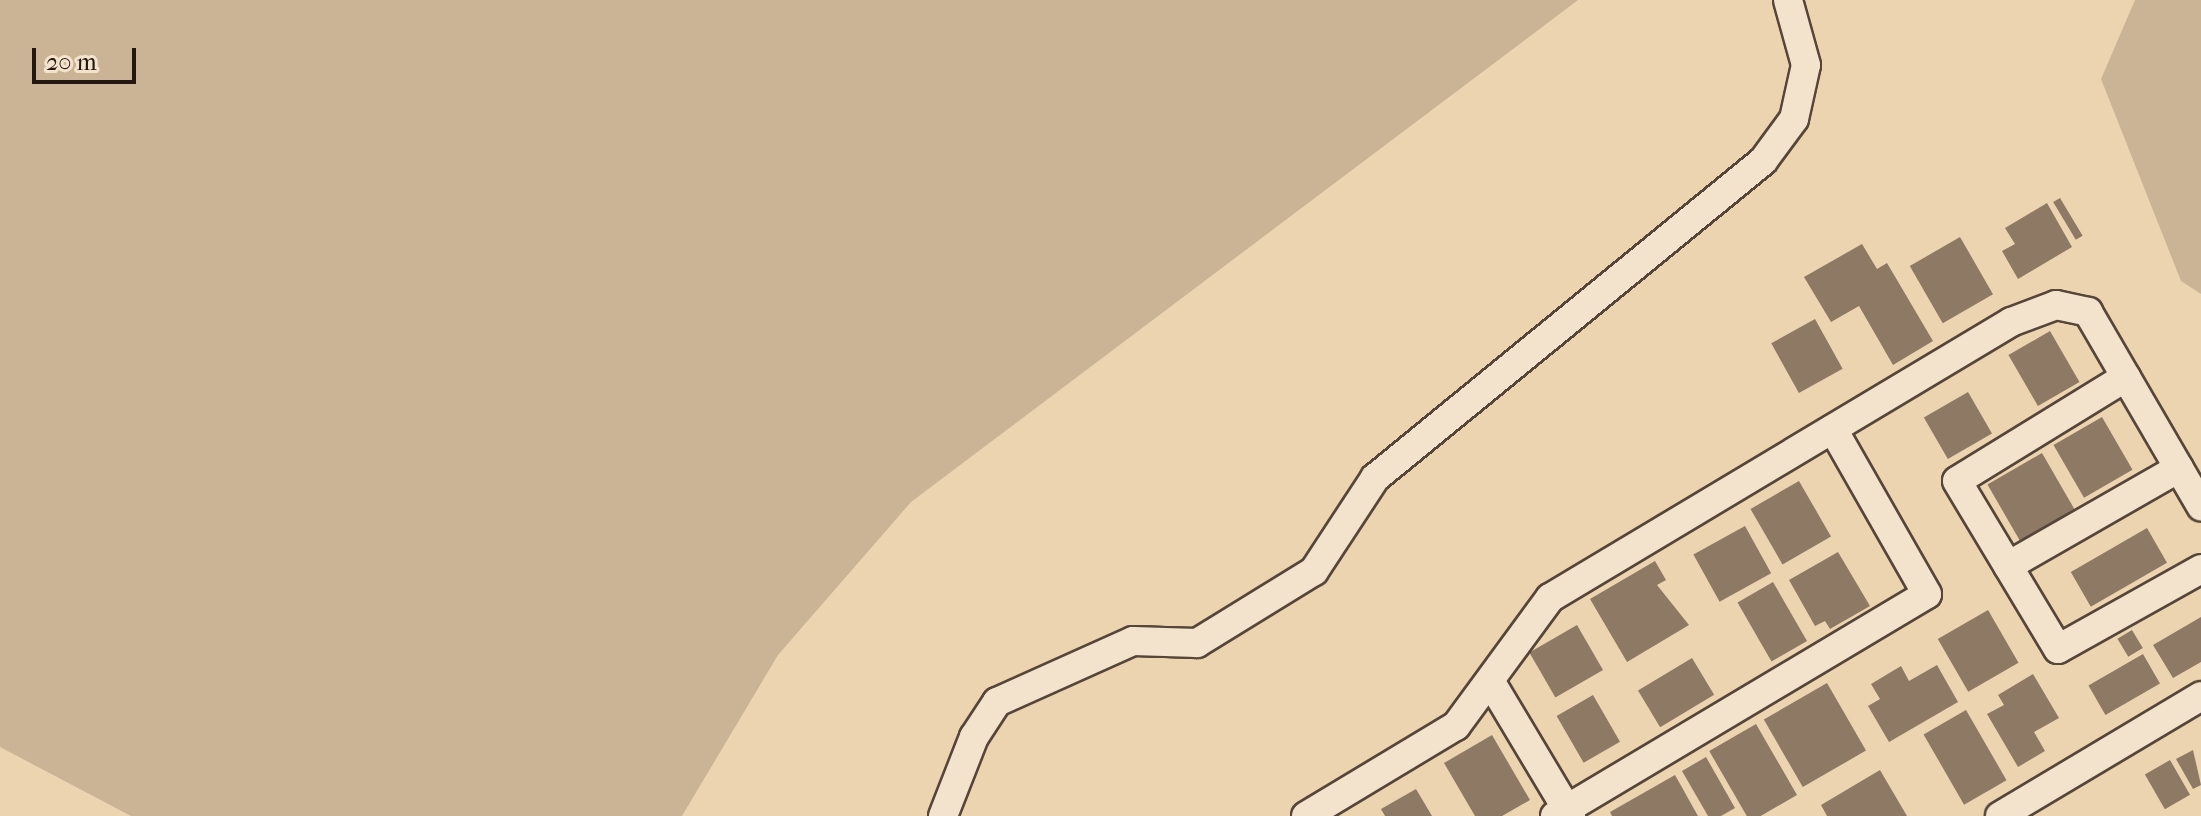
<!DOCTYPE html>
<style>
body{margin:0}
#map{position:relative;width:2201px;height:816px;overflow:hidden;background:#edd4b0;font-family:"IM FELL French Canon",serif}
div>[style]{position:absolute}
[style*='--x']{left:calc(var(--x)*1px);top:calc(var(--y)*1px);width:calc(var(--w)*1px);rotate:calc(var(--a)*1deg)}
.green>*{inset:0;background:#cbb495}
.building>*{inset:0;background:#8d7964;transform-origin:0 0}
.roads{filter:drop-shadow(2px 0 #564639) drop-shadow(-2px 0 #564639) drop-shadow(0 2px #564639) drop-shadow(0 -2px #564639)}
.minor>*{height:28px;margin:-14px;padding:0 14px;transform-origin:14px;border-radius:14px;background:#f3e3cc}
span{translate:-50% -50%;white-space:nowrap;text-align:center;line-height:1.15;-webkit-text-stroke:6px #f3e3cc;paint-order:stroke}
.scale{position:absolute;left:32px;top:48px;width:104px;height:36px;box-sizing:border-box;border:4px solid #241611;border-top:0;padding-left:10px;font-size:24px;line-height:28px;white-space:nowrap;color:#241611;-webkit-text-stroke:6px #f3e3cc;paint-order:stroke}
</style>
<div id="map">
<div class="green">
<div style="clip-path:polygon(0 0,1578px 0,911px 502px,778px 655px,682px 816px,131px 816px,0 747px)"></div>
<div style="clip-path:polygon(2135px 0,2201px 0,2201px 294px,2181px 281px,2101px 79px)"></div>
</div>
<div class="building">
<div style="left:2060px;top:198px;width:44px;height:8px;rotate:59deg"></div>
<div style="clip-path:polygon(2047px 203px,2072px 247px,2018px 279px,2002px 251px,2015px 244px,2005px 228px)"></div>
<div style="left:1960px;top:237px;width:66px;height:58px;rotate:60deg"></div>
<div style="clip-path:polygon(1862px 244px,1877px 269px,1887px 263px,1933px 341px,1893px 365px,1859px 306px,1831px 322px,1804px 277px)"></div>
<div style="left:1815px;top:319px;width:57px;height:50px;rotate:61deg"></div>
<div style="left:2050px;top:331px;width:59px;height:48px;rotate:60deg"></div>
<div style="left:1968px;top:392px;width:48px;height:51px;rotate:60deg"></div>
<div style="left:2102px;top:417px;width:61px;height:56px;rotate:60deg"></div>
<div style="left:2042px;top:453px;width:67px;height:63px;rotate:60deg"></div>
<div style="left:1799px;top:481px;width:64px;height:56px;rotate:60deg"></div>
<div style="left:1745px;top:526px;width:54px;height:59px;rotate:61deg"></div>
<div style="left:2147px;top:528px;width:40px;height:88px;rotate:60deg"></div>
<div style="clip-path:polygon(1838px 552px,1870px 606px,1830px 629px,1825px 621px,1815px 626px,1789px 580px)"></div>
<div style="clip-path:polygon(1655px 561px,1666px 580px,1657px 585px,1689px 625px,1627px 662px,1590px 599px)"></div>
<div style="left:1773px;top:582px;width:68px;height:41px;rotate:60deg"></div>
<div style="left:1988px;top:610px;width:61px;height:58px;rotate:60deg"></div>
<div style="clip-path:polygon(2201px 617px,2201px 662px,2173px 678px,2153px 645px)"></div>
<div style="left:1577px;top:625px;width:52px;height:55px;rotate:60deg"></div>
<div style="left:2132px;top:630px;width:21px;height:17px;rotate:59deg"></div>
<div style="left:2143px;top:654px;width:34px;height:63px;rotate:60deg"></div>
<div style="left:1692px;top:658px;width:43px;height:63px;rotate:59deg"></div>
<div style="clip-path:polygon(1937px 665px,1958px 702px,1889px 742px,1868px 706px,1880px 699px,1871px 684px,1901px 666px,1909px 681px)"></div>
<div style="clip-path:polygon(2033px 674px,2059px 718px,2034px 732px,2045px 751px,2018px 767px,1987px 714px,2004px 705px,1998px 695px)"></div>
<div style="left:1827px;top:683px;width:78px;height:73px;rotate:60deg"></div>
<div style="left:1593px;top:695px;width:54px;height:42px;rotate:60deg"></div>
<div style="left:1966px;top:710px;width:81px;height:49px;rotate:60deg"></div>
<div style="left:1756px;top:724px;width:82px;height:54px;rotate:60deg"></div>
<div style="clip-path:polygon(1492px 735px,1530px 800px,1502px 816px,1475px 816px,1444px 763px)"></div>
<div style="clip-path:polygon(2193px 750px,2201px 785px,2193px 789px,2176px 759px)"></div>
<div style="clip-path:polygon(1706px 757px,1735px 808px,1721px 816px,1708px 816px,1682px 771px)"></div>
<div style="left:2170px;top:760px;width:40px;height:29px;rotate:60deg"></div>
<div style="clip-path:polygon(1880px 770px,1907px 816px,1827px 816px,1821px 805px)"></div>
<div style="clip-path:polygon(1675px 775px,1698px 816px,1612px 816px,1610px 812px)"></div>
<div style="clip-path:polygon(1416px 789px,1432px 816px,1385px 816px,1381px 809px)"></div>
</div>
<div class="roads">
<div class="minor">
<div style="--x:2126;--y:377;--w:198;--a:148.4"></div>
<div style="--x:1957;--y:481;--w:196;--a:59"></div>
<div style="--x:2058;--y:649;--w:164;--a:-29.2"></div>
<div style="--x:2008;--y:566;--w:197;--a:-29.8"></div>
<div style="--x:1492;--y:684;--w:154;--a:59.1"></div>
<div style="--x:943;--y:816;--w:85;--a:-68.6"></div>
<div style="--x:974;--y:737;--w:42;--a:-56.7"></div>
<div style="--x:997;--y:702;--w:149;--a:-24.2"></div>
<div style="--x:1133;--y:641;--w:64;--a:1.8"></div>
<div style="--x:1197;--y:643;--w:137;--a:-31.6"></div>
<div style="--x:1314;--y:571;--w:111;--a:-56.7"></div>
<div style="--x:1375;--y:478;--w:501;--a:-39.25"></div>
<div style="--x:1763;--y:161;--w:52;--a:-53.6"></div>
<div style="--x:1794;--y:119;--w:55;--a:-77.5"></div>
<div style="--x:1806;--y:65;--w:67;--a:-105.5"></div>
<div style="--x:1306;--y:816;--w:175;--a:-31"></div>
<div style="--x:1456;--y:726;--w:159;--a:-53.7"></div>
<div style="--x:1550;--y:598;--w:537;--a:-30.91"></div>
<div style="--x:2011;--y:322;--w:48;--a:-20.7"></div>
<div style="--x:2056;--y:305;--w:33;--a:12"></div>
<div style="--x:2088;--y:312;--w:225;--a:59.8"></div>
<div style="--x:1555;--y:816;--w:433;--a:-30.8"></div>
<div style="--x:1927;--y:594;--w:190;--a:-119.7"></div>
<div style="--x:2000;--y:816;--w:234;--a:-30.8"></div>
</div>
</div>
<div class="scale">20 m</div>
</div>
